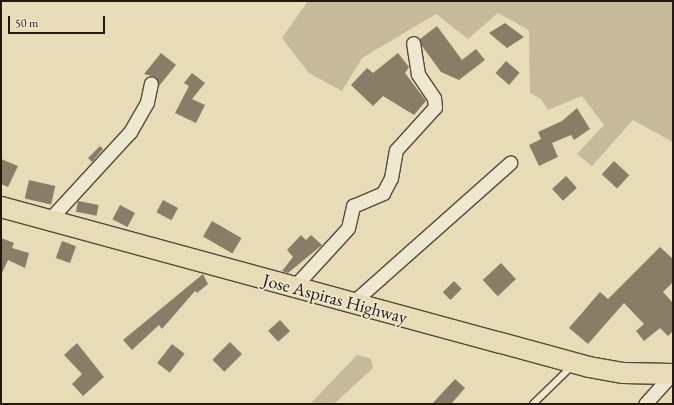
<!DOCTYPE html>
<style>
body{margin:0}
#map{position:relative;width:674px;height:405px;overflow:hidden;background:#e7dbb8;font-family:"EB Garamond",serif}
div>[style]{position:absolute}
[style*='--x']{left:calc(var(--x)*1px);top:calc(var(--y)*1px);width:calc(var(--w)*1px);rotate:calc(var(--a)*1deg)}
.green>*{inset:0;background:#c6ba9b}
.building>*{inset:0;background:#8a7d67;transform-origin:0 0}
.roads{filter:drop-shadow(1px 0 #56483a) drop-shadow(-1px 0 #56483a) drop-shadow(0 1px #56483a) drop-shadow(0 -1px #56483a)}
.service>*{height:6px;margin:-3px;padding:0 3px;transform-origin:3px;border-radius:3px;background:#efe8d1}
.minor>*{height:13px;margin:-6.5px;padding:0 6.5px;transform-origin:6.5px;border-radius:6.5px;background:#efe8d1}
.primary>*{height:20px;margin:-10px;padding:0 10px;transform-origin:10px;border-radius:10px;background:#e7dbb8}
span{translate:-50% -50%;white-space:nowrap;text-align:center;line-height:1.15;-webkit-text-stroke:3.5px #efe8d1;paint-order:stroke}
.street-label{font-size:18px;color:#251710}
.frame{position:absolute;inset:0;border:2px solid #251710;pointer-events:none}
.scale{position:absolute;left:8px;top:16px;width:97px;height:18px;box-sizing:border-box;border:2px solid #251710;border-top:0;padding-left:5px;font-size:12px;line-height:14px;white-space:nowrap;color:#251710;-webkit-text-stroke:3px #efe8d1;paint-order:stroke}
</style>
<div id="map">
<div class="green">
<div style="clip-path:polygon(308px 1px,673px 1px,673px 142px,633px 120px,592px 166px,577px 154px,604px 125px,582px 96px,548px 110px,541px 99px,530px 93px,529px 30px,498px 13px,468px 39px,436px 14px,362px 58px,342px 91px,309px 73px,282px 38px)"></div>
<div style="clip-path:polygon(357px 355px,371px 359px,373px 368px,334px 404px,310px 404px)"></div>
</div>
<div class="building">
<div style="clip-path:polygon(505px 23px,524px 37px,507px 48px,489px 33px)"></div>
<div style="clip-path:polygon(437px 26px,462px 60px,476px 49px,485px 60px,459px 80px,441px 72px,422px 46px,420px 39px)"></div>
<div style="clip-path:polygon(161px 53px,176px 65px,159px 86px,156px 77px,144px 74px)"></div>
<div style="clip-path:polygon(398px 53px,409px 67px,405px 73px,426px 101px,414px 115px,383px 96px,373px 106px,351px 85px,367px 68px,373px 73px)"></div>
<div style="left:506px;top:61px;width:18px;height:16px;rotate:41deg"></div>
<div style="clip-path:polygon(192px 73px,205px 83px,192px 99px,205px 105px,196px 123px,175px 113px,189px 86px,184px 83px)"></div>
<div style="clip-path:polygon(577px 108px,590px 129px,574px 140px,571px 135px,552px 143px,558px 157px,539px 166px,529px 145px,541px 139px,538px 132px,562px 121px)"></div>
<div style="clip-path:polygon(100px 146px,103px 149px,92px 162px,88px 158px)"></div>
<div style="clip-path:polygon(1px 159px,18px 166px,8px 187px,1px 184px)"></div>
<div style="left:614px;top:161px;width:21px;height:18px;rotate:43deg"></div>
<div style="left:566px;top:176px;width:16px;height:19px;rotate:47deg"></div>
<div style="left:29px;top:180px;width:27px;height:19px;rotate:13deg"></div>
<div style="left:163px;top:200px;width:17px;height:14px;rotate:28deg"></div>
<div style="left:78px;top:201px;width:21px;height:11px;rotate:11deg"></div>
<div style="left:120px;top:205px;width:17px;height:16px;rotate:28deg"></div>
<div style="left:212px;top:221px;width:34px;height:18px;rotate:30deg"></div>
<div style="clip-path:polygon(301px 235px,306px 240px,311px 235px,322px 245px,288px 273px,282px 271px,293px 257px,287px 250px)"></div>
<div style="clip-path:polygon(1px 238px,14px 243px,12px 248px,29px 253px,25px 268px,8px 260px,1px 275px)"></div>
<div style="left:62px;top:241px;width:15px;height:18px;rotate:20deg"></div>
<div style="clip-path:polygon(660px 247px,673px 259px,673px 282px,663px 292px,673px 303px,673px 331px,668px 336px,660px 328px,644px 341px,636px 331px,644px 324px,624px 303px,588px 344px,569px 328px,600px 292px,608px 299px)"></div>
<div style="left:501px;top:263px;width:22px;height:25px;rotate:47deg"></div>
<div style="clip-path:polygon(203px 274px,208px 284px,197px 293px,195px 291px,162px 329px,159px 325px,132px 350px,123px 340px)"></div>
<div style="left:454px;top:281px;width:11px;height:16px;rotate:45deg"></div>
<div style="left:280px;top:320px;width:15px;height:16px;rotate:48deg"></div>
<div style="left:230px;top:342px;width:17px;height:25px;rotate:45deg"></div>
<div style="clip-path:polygon(77px 343px,104px 377px,83px 396px,72px 384px,82px 374px,64px 355px)"></div>
<div style="left:172px;top:344px;width:16px;height:24px;rotate:38deg"></div>
<div style="clip-path:polygon(455px 379px,465px 388px,451px 404px,432px 404px)"></div>
</div>
<div class="roads">
<div class="service">
<div style="--x:533;--y:404;--w:54;--a:-44.3"></div>
</div>
<div class="minor">
<div style="--x:49;--y:220;--w:120;--a:-47.4"></div>
<div style="--x:130;--y:132;--w:34;--a:-60"></div>
<div style="--x:147;--y:102;--w:19;--a:-78"></div>
<div style="--x:293;--y:288;--w:81;--a:-47.5"></div>
<div style="--x:348;--y:228;--w:23;--a:-77"></div>
<div style="--x:353;--y:206;--w:33;--a:-23"></div>
<div style="--x:383;--y:193;--w:17;--a:-62"></div>
<div style="--x:391;--y:178;--w:28;--a:-80"></div>
<div style="--x:396;--y:150;--w:58;--a:-47.8"></div>
<div style="--x:435;--y:107;--w:9;--a:-96"></div>
<div style="--x:434;--y:98;--w:29;--a:-124"></div>
<div style="--x:418;--y:74;--w:31;--a:-99"></div>
<div style="--x:351;--y:304;--w:213;--a:-41.6"></div>
<div style="--x:645;--y:404;--w:40;--a:-48"></div>
</div>
<div class="primary">
<div style="--x:1;--y:207;--w:609;--a:15.22"></div>
<div style="--x:589;--y:367;--w:35;--a:10"></div>
<div style="--x:623;--y:373;--w:50;--a:1.1"></div>
</div>
</div>
<div class="street-label">
<span style="left:335px;top:299px;rotate:15deg">Jose Aspiras Highway</span>
</div>
<div class="frame"></div>
<div class="scale">50 m</div>
</div>
